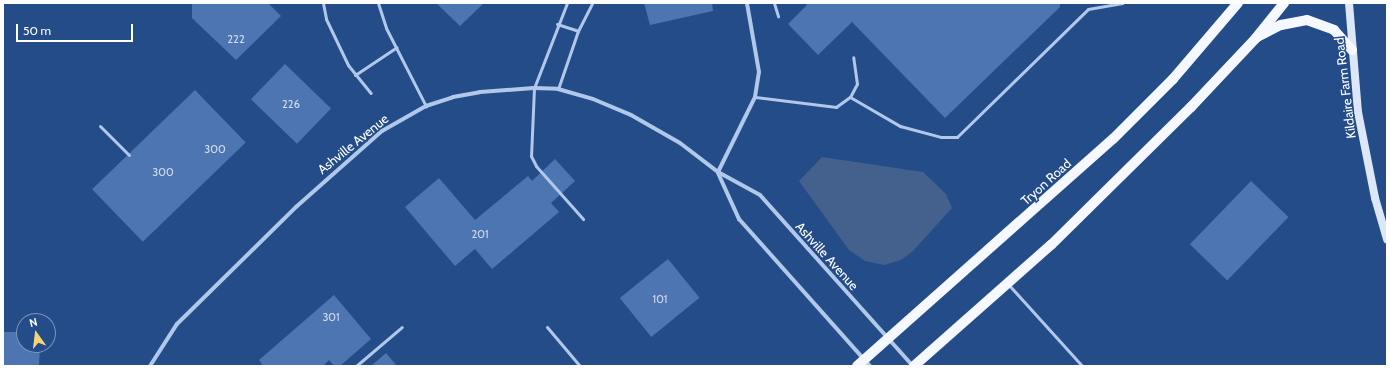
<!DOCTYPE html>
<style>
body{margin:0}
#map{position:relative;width:1390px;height:369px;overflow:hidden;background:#244c89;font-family:Cabin,sans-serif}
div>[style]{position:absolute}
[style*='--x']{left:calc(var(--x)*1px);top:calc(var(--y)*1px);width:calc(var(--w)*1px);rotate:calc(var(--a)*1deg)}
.water>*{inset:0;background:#44608c}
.building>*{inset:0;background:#4d75b1;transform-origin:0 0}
.lane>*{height:3px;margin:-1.5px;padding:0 1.5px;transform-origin:1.5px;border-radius:1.5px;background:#b1c8ea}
.street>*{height:4px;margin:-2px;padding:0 2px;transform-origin:2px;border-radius:2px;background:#b1c8ea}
.secondary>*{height:8px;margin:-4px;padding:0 4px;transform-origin:4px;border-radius:4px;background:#dce7f8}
.primary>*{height:10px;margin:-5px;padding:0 5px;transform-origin:5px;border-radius:5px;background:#f5f8fe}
span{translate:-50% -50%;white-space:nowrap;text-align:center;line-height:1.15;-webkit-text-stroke:3px #244c89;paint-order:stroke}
.number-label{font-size:11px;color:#d2dcec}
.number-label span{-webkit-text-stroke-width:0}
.street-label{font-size:13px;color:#fff}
.frame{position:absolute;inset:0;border:4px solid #fff;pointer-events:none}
.north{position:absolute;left:16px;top:313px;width:40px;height:40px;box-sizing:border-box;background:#244c89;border:1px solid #7c94b8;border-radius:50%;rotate:346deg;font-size:11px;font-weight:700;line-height:16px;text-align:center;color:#fff}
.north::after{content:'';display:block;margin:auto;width:14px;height:18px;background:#f4d575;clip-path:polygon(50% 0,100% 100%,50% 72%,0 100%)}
.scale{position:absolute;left:16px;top:24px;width:117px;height:18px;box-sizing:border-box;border:2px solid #fff;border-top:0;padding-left:5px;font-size:12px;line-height:14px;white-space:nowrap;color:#fff;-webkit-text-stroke:3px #244c89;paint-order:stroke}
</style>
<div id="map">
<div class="water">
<div style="clip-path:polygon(822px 157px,923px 172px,946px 194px,952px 208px,913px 251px,901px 260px,884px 265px,865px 261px,849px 250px,799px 181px)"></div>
</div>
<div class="building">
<div style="clip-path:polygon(192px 3px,268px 3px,281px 16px,236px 60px,192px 18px)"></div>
<div style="clip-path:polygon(436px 3px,484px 3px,460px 26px)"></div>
<div style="clip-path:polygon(644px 3px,712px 3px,713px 11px,650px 25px)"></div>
<div style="clip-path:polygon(805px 3px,1060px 3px,1060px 7px,945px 118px,852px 22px,818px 55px,788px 24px,807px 5px)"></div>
<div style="left:285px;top:64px;width:64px;height:49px;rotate:44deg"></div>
<div style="left:195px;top:90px;width:73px;height:143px;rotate:46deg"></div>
<div style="clip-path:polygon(555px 159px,575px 181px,551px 203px,559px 212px,492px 269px,475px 249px,455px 266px,405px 207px,439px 178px,475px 220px,528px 176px,532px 181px)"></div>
<div style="left:1251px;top:181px;width:52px;height:88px;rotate:44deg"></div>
<div style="left:668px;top:259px;width:50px;height:62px;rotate:51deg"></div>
<div style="clip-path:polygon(334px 295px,371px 339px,340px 366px,334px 366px,329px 360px,323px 366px,260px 366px,262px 364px,259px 360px)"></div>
<div style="clip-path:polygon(3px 332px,17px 332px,17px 338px,24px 339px,24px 345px,40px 346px,39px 366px,3px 366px)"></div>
<div style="clip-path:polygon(386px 353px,397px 366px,371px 366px)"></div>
</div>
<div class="lane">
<div style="--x:323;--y:3;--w:16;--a:79"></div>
<div style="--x:326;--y:19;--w:51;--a:64.4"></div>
<div style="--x:348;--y:65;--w:36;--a:51"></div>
<div style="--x:378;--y:3;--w:26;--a:72"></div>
<div style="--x:386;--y:28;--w:88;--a:62.9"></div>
<div style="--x:567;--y:3;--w:91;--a:111.2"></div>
<div style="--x:534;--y:88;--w:68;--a:92.5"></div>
<div style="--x:531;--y:156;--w:11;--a:63"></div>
<div style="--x:536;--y:166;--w:71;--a:48.4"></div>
<div style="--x:774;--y:3;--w:14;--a:73"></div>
<div style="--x:557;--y:24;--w:22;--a:18"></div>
<div style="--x:355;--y:75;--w:50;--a:-33.7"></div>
<div style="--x:558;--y:89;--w:61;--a:-71"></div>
<div style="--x:578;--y:31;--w:31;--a:-63"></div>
<div style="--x:755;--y:97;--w:82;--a:7"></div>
<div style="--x:836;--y:107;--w:17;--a:-36"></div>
<div style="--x:850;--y:97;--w:15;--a:-62"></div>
<div style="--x:857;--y:84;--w:27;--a:-98"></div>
<div style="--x:850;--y:97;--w:58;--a:30.1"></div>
<div style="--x:900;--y:126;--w:42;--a:15"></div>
<div style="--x:941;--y:137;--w:16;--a:0"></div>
<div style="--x:957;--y:137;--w:183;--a:-44.3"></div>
<div style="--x:1088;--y:9;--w:35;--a:-10"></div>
<div style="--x:100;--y:126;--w:41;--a:45"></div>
<div style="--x:1008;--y:284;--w:110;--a:47.9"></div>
<div style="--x:547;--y:327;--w:51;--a:49.8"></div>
<div style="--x:356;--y:366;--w:60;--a:-40.3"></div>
</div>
<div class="street">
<div style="--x:718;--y:172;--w:84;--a:-63.7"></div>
<div style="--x:755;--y:97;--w:25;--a:-81"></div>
<div style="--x:759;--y:72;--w:70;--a:-99.9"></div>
<div style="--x:718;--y:173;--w:51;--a:65.5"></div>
<div style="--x:739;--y:219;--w:197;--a:48.3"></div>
<div style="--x:150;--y:366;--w:50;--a:-57.3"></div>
<div style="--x:177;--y:324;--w:167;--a:-44.5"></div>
<div style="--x:296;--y:207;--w:115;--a:-41.5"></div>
<div style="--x:382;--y:131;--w:51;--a:-29.6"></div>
<div style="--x:426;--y:106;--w:28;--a:-18"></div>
<div style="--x:453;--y:97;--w:27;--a:-10"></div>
<div style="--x:480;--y:92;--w:54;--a:-4.2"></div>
<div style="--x:534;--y:88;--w:24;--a:2"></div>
<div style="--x:558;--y:89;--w:36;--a:16"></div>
<div style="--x:593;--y:99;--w:41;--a:22.8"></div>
<div style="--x:631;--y:115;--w:56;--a:29.7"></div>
<div style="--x:680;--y:143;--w:48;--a:37.3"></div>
<div style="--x:718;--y:172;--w:48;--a:28.7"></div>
<div style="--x:760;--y:195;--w:229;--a:48.2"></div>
</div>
<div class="secondary">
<div style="--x:1349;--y:3;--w:109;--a:85.3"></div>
<div style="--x:1358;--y:112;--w:88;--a:78.8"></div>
<div style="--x:1375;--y:198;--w:43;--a:73.7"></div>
</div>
<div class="primary">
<div style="--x:1259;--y:36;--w:25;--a:-27"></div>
<div style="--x:1281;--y:25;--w:26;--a:-11"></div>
<div style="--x:1307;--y:20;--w:29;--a:20"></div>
<div style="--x:1334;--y:30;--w:27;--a:48"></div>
<div style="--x:857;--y:366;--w:342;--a:-41.6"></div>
<div style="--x:1113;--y:139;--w:85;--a:-45"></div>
<div style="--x:1173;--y:79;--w:100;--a:-49.5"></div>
<div style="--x:914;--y:366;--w:183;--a:-41.5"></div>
<div style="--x:1051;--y:245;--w:197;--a:-44.6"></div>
<div style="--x:1191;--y:107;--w:95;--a:-46.7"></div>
<div style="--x:1256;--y:38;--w:45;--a:-51.3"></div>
</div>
<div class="number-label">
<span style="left:236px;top:39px">222</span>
<span style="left:291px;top:104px">226</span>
<span style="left:215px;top:149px">300</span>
<span style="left:163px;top:172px">300</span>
<span style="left:480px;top:234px">201</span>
<span style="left:660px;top:299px">101</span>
<span style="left:331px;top:317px">301</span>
</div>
<div class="street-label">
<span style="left:1345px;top:88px;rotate:-97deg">Kildaire Farm Road</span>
<span style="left:353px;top:144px;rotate:-39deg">Ashville Avenue</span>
<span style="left:1046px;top:182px;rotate:-42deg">Tryon Road</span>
<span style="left:827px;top:256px;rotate:48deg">Ashville Avenue</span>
</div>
<div class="frame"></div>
<div class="north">N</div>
<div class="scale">50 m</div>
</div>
